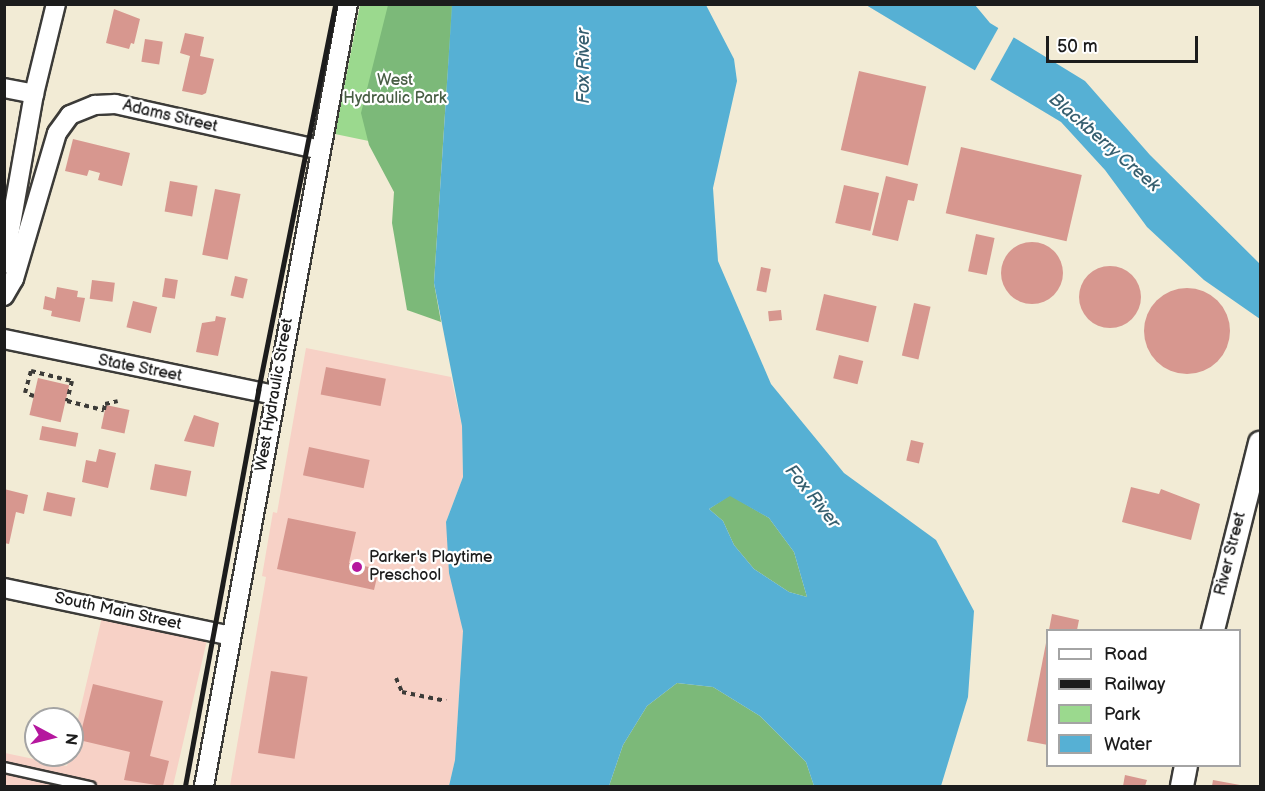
<!DOCTYPE html>
<style>
body{margin:0}
#map{position:relative;width:1265px;height:791px;overflow:hidden;background:#f2ebd5;font-family:"Balsamiq Sans",sans-serif}
div>[style]{position:absolute}
[style*='--x']{left:calc(var(--x)*1px);top:calc(var(--y)*1px);width:calc(var(--w)*1px);rotate:calc(var(--a)*1deg)}
.built>*{inset:0;background:#f7d1c6}
.green>*{inset:0;background:#9bd98e}
.forest>*{inset:0;background:#7cb979}
.water>*{inset:0;background:#56b0d4}
.pier>*{inset:0;background:#f2ebd5;transform-origin:0 0}
.building>*{inset:0;background:#d7978f;transform-origin:0 0}
.round{border-radius:50%}
.path>*{height:4px;margin-top:-2px;transform-origin:0;background:repeating-linear-gradient(90deg,#3c3b38 0 4.5px,transparent 0 9px)}
.roads{filter:drop-shadow(2px 0 #3c3b38) drop-shadow(-2px 0 #3c3b38) drop-shadow(0 2px #3c3b38) drop-shadow(0 -2px #3c3b38)}
.service>*{height:9px;margin:-4.5px;padding:0 4.5px;transform-origin:4.5px;border-radius:4.5px;background:#fff}
.minor>*{height:18px;margin:-9px;padding:0 9px;transform-origin:9px;border-radius:9px;background:#fff}
.tertiary>*{height:22px;margin:-11px;padding:0 11px;transform-origin:11px;border-radius:11px;background:#fff}
.rail>*{height:4.5px;margin:-2.25px;padding:0 2.25px;transform-origin:2.25px;border-radius:2.25px;background:#1c1c1c}
.dots>*{width:16px;height:16px;translate:-50% -50%;box-sizing:border-box;border:3px solid #fff;border-radius:50%}
span{translate:-50% -50%;white-space:nowrap;text-align:center;line-height:1.15;-webkit-text-stroke:4.5px #fff;paint-order:stroke}
.park-label{font-size:16px;color:#485e44}
.street-label{font-size:16px;color:#1c1c1c}
.poi-label{font-size:16px;color:#1c1c1c}
.left{translate:0 -50%;text-align:left}
.water-label{font-size:18px;color:#365f6f;font-style:italic}
.frame{position:absolute;inset:0;border:6px solid #1c1c1c;pointer-events:none}
.legend{position:absolute;left:1046px;top:629px;width:195px;height:138px;box-sizing:border-box;background:#fff;border:2px solid #a4a4a4;margin:0;padding:8px 10px;list-style:none;font-size:18px;color:#1c1c1c}
.legend li{display:flex;align-items:center;gap:12px;height:30px}
.legend b{width:30px;border:2px solid #a4a4a4}
.north{position:absolute;left:24px;top:707px;width:60px;height:60px;box-sizing:border-box;background:#fff;border:2px solid #a4a4a4;border-radius:50%;rotate:97deg;font-size:16px;font-weight:700;line-height:24px;text-align:center;color:#1c1c1c}
.north::after{content:'';display:block;margin:auto;width:21px;height:27px;background:#b5179e;clip-path:polygon(50% 0,100% 100%,50% 72%,0 100%)}
.scale{position:absolute;left:1046px;top:36px;width:152px;height:27px;box-sizing:border-box;border:3px solid #1c1c1c;border-top:0;padding-left:8px;font-size:18px;line-height:21px;white-space:nowrap;color:#1c1c1c;-webkit-text-stroke:4px #fff;paint-order:stroke}
</style>
<div id="map">
<div class="built">
<div style="clip-path:polygon(306px 348px,451px 377px,462px 426px,463px 477px,446px 522px,463px 631px,455px 760px,449px 786px,230px 786px,266px 577px,262px 576px,273px 512px,277px 513px)"></div>
<div style="clip-path:polygon(102px 617px,207px 640px,173px 786px,5px 786px,5px 753px,67px 766px)"></div>
</div>
<div class="green">
<div style="clip-path:polygon(360px 5px,453px 5px,441px 156px,335px 134px)"></div>
</div>
<div class="forest">
<div style="clip-path:polygon(388px 5px,452px 5px,434px 283px,441px 322px,407px 310px,392px 223px,394px 192px,369px 145px,361px 113px)"></div>
<div style="clip-path:polygon(730px 495px,769px 518px,794px 552px,807px 597px,789px 592px,754px 569px,734px 545px,723px 521px,709px 509px)"></div>
<div style="clip-path:polygon(677px 683px,713px 687px,760px 716px,806px 762px,814px 786px,609px 786px,623px 745px,647px 706px)"></div>
</div>
<div class="water">
<div style="clip-path:polygon(evenodd,452px 5px,706px 5px,734px 59px,737px 81px,713px 188px,718px 261px,771px 384px,844px 473px,936px 540px,974px 611px,968px 697px,941px 786px,814px 786px,806px 762px,760px 716px,713px 687px,677px 683px,647px 706px,623px 745px,609px 786px,449px 786px,455px 760px,463px 631px,449px 573px,446px 522px,463px 477px,462px 426px,434px 283px,452px 5px,730px 496px,769px 518px,794px 552px,807px 597px,789px 592px,754px 569px,734px 545px,723px 521px,709px 509px,730px 496px)"></div>
<div style="clip-path:polygon(866px 5px,975px 5px,990px 23px,1085px 81px,1150px 155px,1260px 264px,1260px 319px,1204px 280px,1147px 227px,1105px 170px,1061px 122px)"></div>
</div>
<div class="pier">
<div style="left:1000px;top:25px;width:18px;height:56px;rotate:29deg"></div>
</div>
<div class="building">
<div style="clip-path:polygon(114px 9px,140px 19px,134px 44px,131px 43px,129px 49px,106px 43px)"></div>
<div style="clip-path:polygon(185px 33px,204px 37px,200px 56px,214px 59px,206px 93px,202px 95px,182px 91px,190px 56px,180px 53px)"></div>
<div style="left:145px;top:39px;width:18px;height:23px;rotate:9deg"></div>
<div style="left:859px;top:71px;width:69px;height:81px;rotate:13deg"></div>
<div style="clip-path:polygon(73px 139px,130px 153px,122px 186px,98px 180px,100px 173px,89px 170px,87px 176px,65px 171px)"></div>
<div style="left:961px;top:147px;width:124px;height:68px;rotate:13deg"></div>
<div style="clip-path:polygon(886px 176px,918px 184px,914px 201px,908px 200px,898px 241px,872px 235px)"></div>
<div style="left:170px;top:181px;width:28px;height:31px;rotate:10deg"></div>
<div style="left:844px;top:185px;width:36px;height:39px;rotate:13deg"></div>
<div style="left:215px;top:189px;width:26px;height:67px;rotate:11deg"></div>
<div style="left:976px;top:234px;width:19px;height:38px;rotate:12deg"></div>
<div class="round" style="left:1001px;top:242px;width:62px;height:62px"></div>
<div class="round" style="left:1079px;top:266px;width:62px;height:62px"></div>
<div style="left:761px;top:267px;width:10px;height:24px;rotate:11deg"></div>
<div style="left:235px;top:276px;width:13px;height:20px;rotate:13deg"></div>
<div style="left:165px;top:278px;width:13px;height:19px;rotate:9deg"></div>
<div style="left:92px;top:280px;width:23px;height:19px;rotate:7deg"></div>
<div style="clip-path:polygon(57px 287px,78px 291px,77px 297px,85px 298px,80px 322px,51px 316px,52px 311px,43px 309px,45px 296px,55px 299px)"></div>
<div class="round" style="left:1144px;top:288px;width:86px;height:86px"></div>
<div style="left:824px;top:294px;width:54px;height:37px;rotate:13deg"></div>
<div style="left:133px;top:301px;width:25px;height:27px;rotate:14deg"></div>
<div style="left:914px;top:303px;width:17px;height:54px;rotate:13deg"></div>
<div style="left:781px;top:310px;width:10px;height:13px;rotate:84deg"></div>
<div style="clip-path:polygon(216px 316px,226px 318px,218px 356px,196px 352px,202px 323px,215px 321px)"></div>
<div style="left:839px;top:355px;width:25px;height:24px;rotate:14deg"></div>
<div style="left:326px;top:367px;width:61px;height:28px;rotate:11deg"></div>
<div style="left:38px;top:378px;width:32px;height:38px;rotate:13deg"></div>
<div style="left:106px;top:405px;width:24px;height:24px;rotate:12deg"></div>
<div style="clip-path:polygon(194px 415px,219px 423px,214px 447px,184px 441px)"></div>
<div style="left:42px;top:426px;width:37px;height:14px;rotate:11deg"></div>
<div style="left:911px;top:440px;width:13px;height:21px;rotate:13deg"></div>
<div style="left:309px;top:447px;width:62px;height:29px;rotate:12deg"></div>
<div style="clip-path:polygon(99px 449px,116px 453px,108px 488px,82px 482px,86px 460px,96px 462px)"></div>
<div style="left:155px;top:464px;width:37px;height:26px;rotate:11deg"></div>
<div style="clip-path:polygon(1131px 487px,1159px 494px,1161px 489px,1200px 504px,1191px 540px,1122px 522px)"></div>
<div style="clip-path:polygon(4px 489px,28px 495px,24px 514px,16px 512px,9px 544px,4px 543px)"></div>
<div style="left:47px;top:492px;width:29px;height:19px;rotate:12deg"></div>
<div style="clip-path:polygon(288px 518px,356px 532px,349px 563px,379px 569px,374px 590px,277px 569px)"></div>
<div style="clip-path:polygon(1052px 614px,1079px 620px,1077px 630px,1049px 630px)"></div>
<div style="clip-path:polygon(1046px 643px,1048px 643px,1048px 745px,1027px 741px)"></div>
<div style="left:271px;top:671px;width:37px;height:83px;rotate:9deg"></div>
<div style="clip-path:polygon(93px 684px,163px 701px,150px 756px,169px 761px,163px 786px,124px 780px,130px 752px,79px 740px)"></div>
<div style="clip-path:polygon(1125px 775px,1147px 780px,1145px 786px,1123px 786px)"></div>
<div style="clip-path:polygon(1213px 780px,1240px 785px,1240px 786px,1212px 786px)"></div>
</div>
<div class="path">
<div style="--x:34;--y:396;--w:9;--a:-162"></div>
<div style="--x:25;--y:393;--w:23;--a:-75"></div>
<div style="--x:31;--y:371;--w:42;--a:13.7"></div>
<div style="--x:72;--y:381;--w:21;--a:104"></div>
<div style="--x:67;--y:401;--w:38;--a:14"></div>
<div style="--x:104;--y:410;--w:6;--a:-81"></div>
<div style="--x:105;--y:404;--w:13;--a:-13"></div>
<div style="--x:396;--y:678;--w:15;--a:67"></div>
<div style="--x:402;--y:692;--w:45;--a:11.6"></div>
</div>
<div class="roads">
<div class="service">
<div style="--x:4;--y:767;--w:88;--a:12.5"></div>
</div>
<div class="minor">
<div style="--x:4;--y:88;--w:31;--a:11"></div>
<div style="--x:4;--y:264;--w:173;--a:-80"></div>
<div style="--x:34;--y:94;--w:93;--a:-76.3"></div>
<div style="--x:4;--y:296;--w:20;--a:-60"></div>
<div style="--x:14;--y:279;--w:152;--a:-73.6"></div>
<div style="--x:57;--y:133;--w:22;--a:-54"></div>
<div style="--x:70;--y:115;--w:27;--a:-22"></div>
<div style="--x:95;--y:105;--w:20;--a:-3"></div>
<div style="--x:115;--y:104;--w:210;--a:12.6"></div>
<div style="--x:4;--y:339;--w:277;--a:11.7"></div>
<div style="--x:4;--y:588;--w:232;--a:11.9"></div>
<div style="--x:204;--y:786;--w:795;--a:-79.57"></div>
</div>
<div class="tertiary">
<div style="--x:1213;--y:630;--w:193;--a:-75.9"></div>
<div style="--x:1182;--y:786;--w:20;--a:-79"></div>
</div>
</div>
<div class="rail">
<div style="--x:185;--y:786;--w:402;--a:-79.5"></div>
<div style="--x:258;--y:391;--w:395;--a:-78.7"></div>
</div>
<div class="dots">
<div style="left:357px;top:567px;background:#b5179e"></div>
</div>
<div class="park-label">
<span style="left:395px;top:90px">West<br>Hydraulic Park</span>
</div>
<div class="street-label">
<span style="left:170px;top:117px;rotate:13deg">Adams Street</span>
<span style="left:140px;top:369px;rotate:11deg">State Street</span>
<span style="left:275px;top:395px;rotate:-80deg">West Hydraulic Street</span>
<span style="left:1231px;top:554px;rotate:-76deg">River Street</span>
<span style="left:118px;top:612px;rotate:12deg">South Main Street</span>
</div>
<div class="poi-label">
<span class="left" style="left:369px;top:567px">Parker's Playtime<br>Preschool</span>
</div>
<div class="water-label">
<span style="left:584px;top:66px;rotate:-90deg">Fox River</span>
<span style="left:1104px;top:143px;rotate:41deg">Blackberry Creek</span>
<span style="left:812px;top:497px;rotate:51deg">Fox River</span>
</div>
<div class="frame"></div>
<ul class="legend">
<li><b style="height:8px;background:#fff"></b>Road</li>
<li><b style="height:8px;background:#1c1c1c"></b>Railway</li>
<li><b style="height:16px;background:#9bd98e"></b>Park</li>
<li><b style="height:16px;background:#56b0d4"></b>Water</li>
</ul>
<div class="north">N</div>
<div class="scale">50 m</div>
</div>
